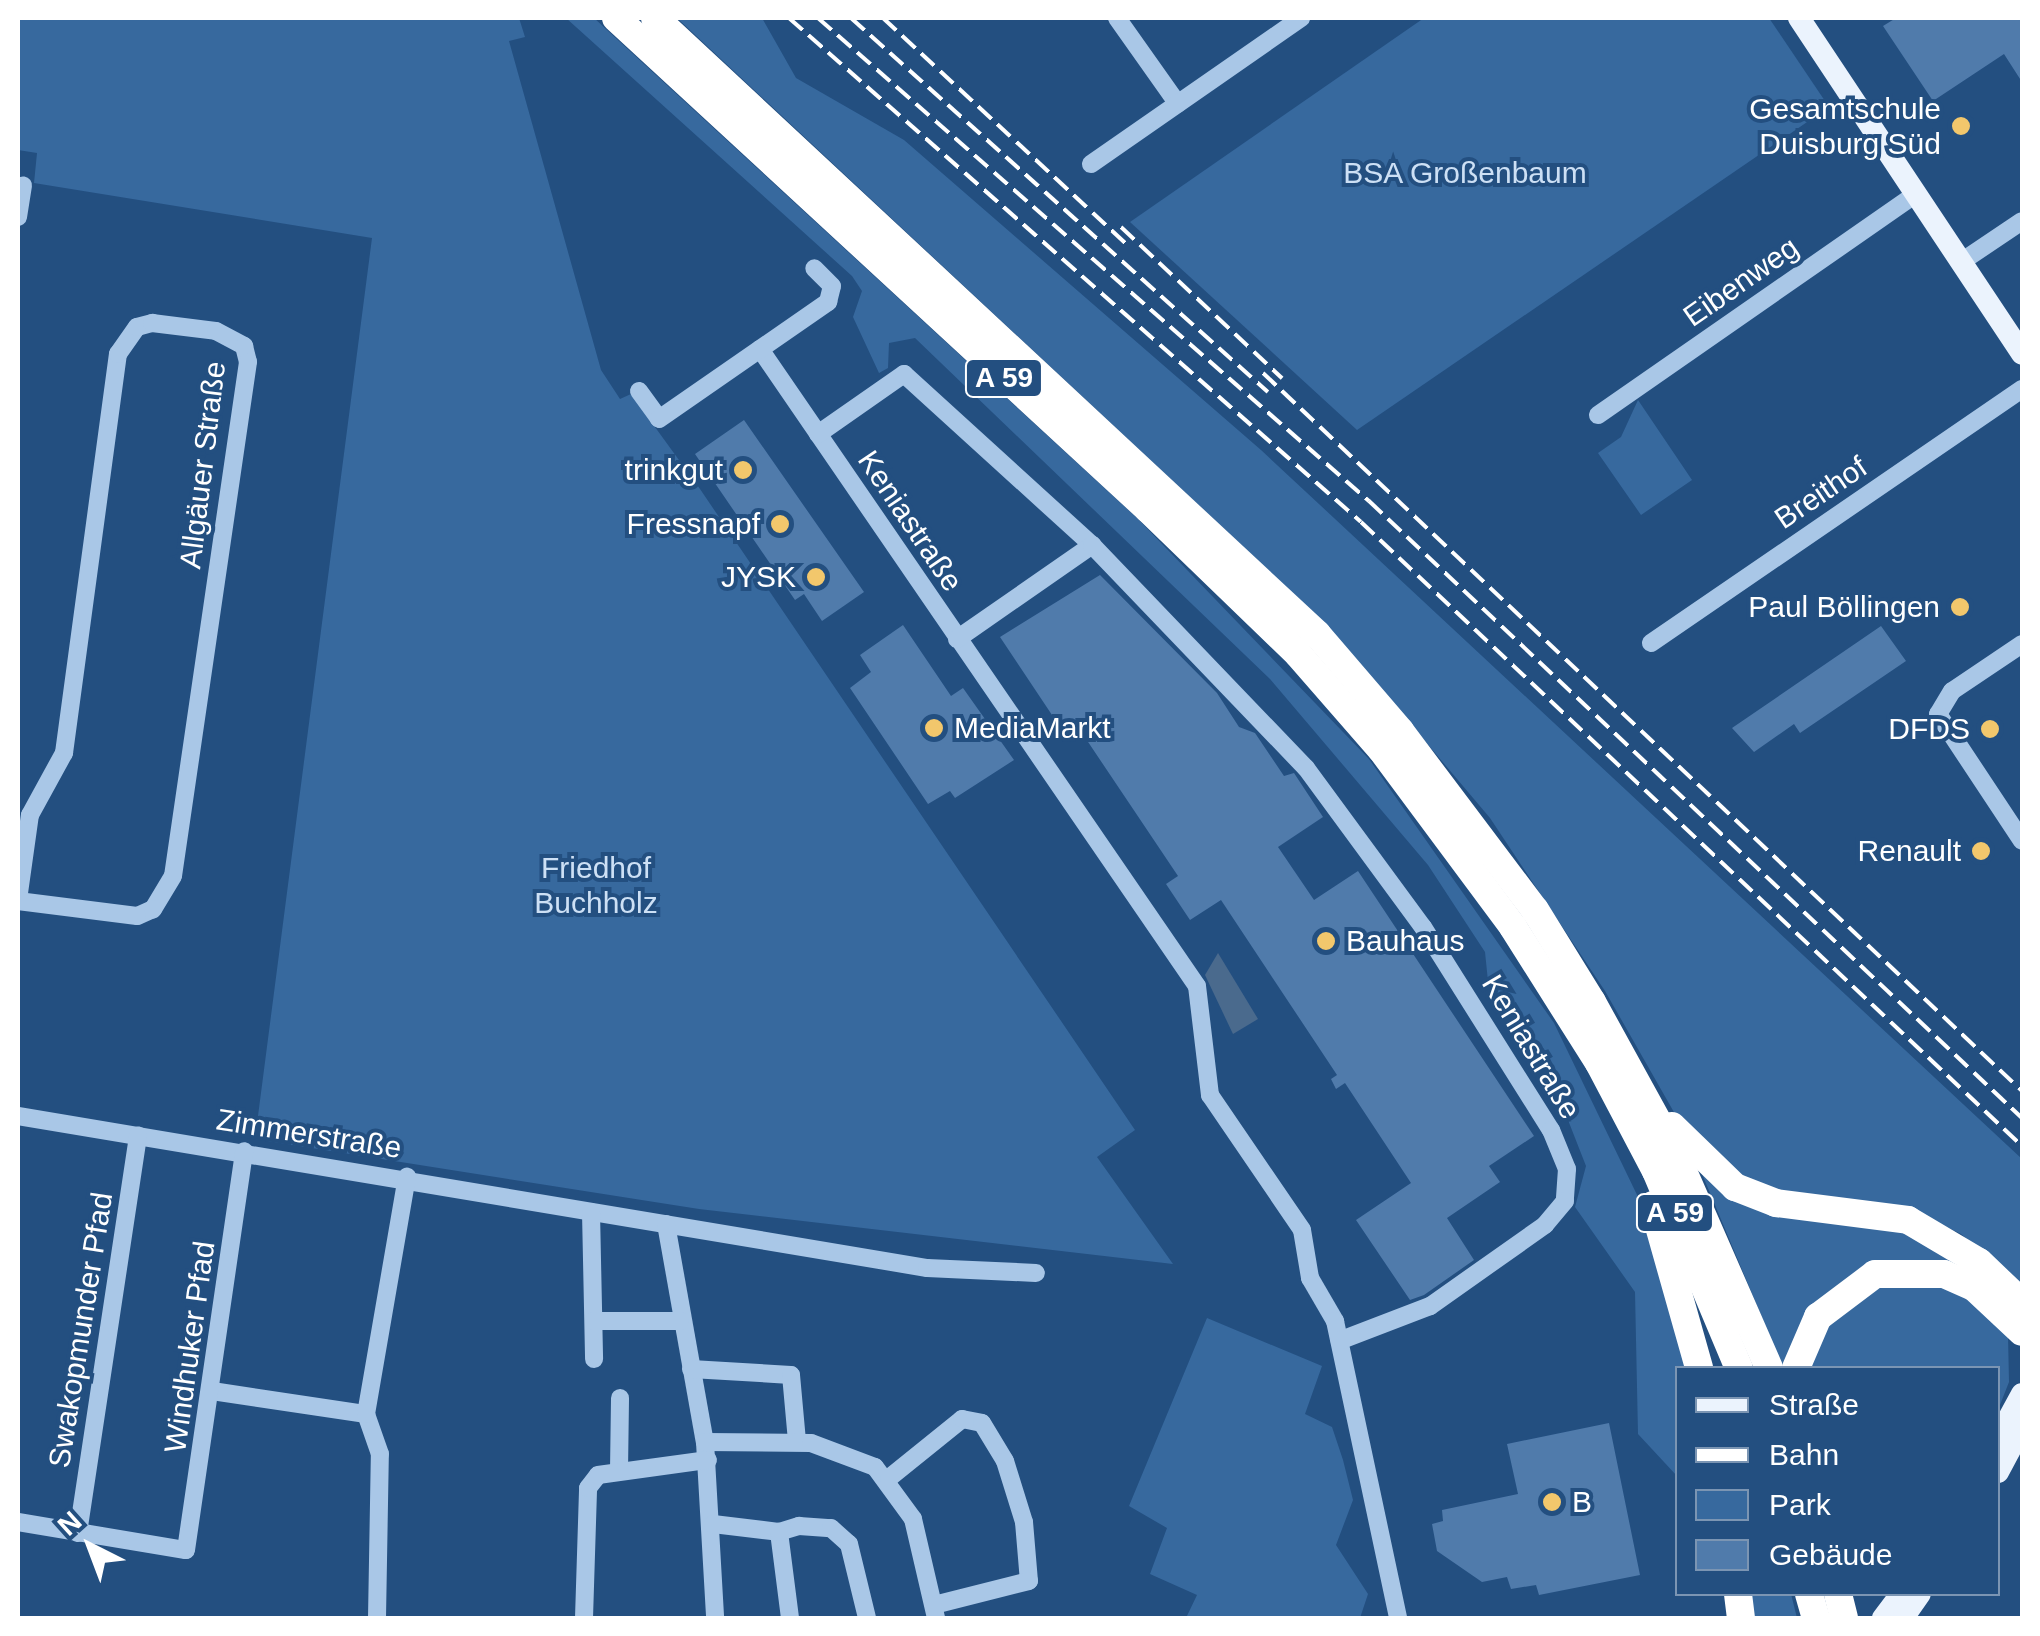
<!DOCTYPE html>
<meta charset="utf-8">
<style>
body{margin:0}
#map{position:relative;width:2040px;height:1636px;overflow:hidden;background:#234f80;font-family:Arial,sans-serif}
div>[style]{position:absolute}
[style*='--x']{left:calc(var(--x)*1px);top:calc(var(--y)*1px);width:calc(var(--w)*1px);rotate:calc(var(--a)*1deg)}
.green>*{inset:0;background:#37699e}
.water>*{inset:0;background:#4a6a8d}
.building>*{inset:0;background:#507bab}
.minor>*{height:18px;margin:-9px;padding:0 9px;transform-origin:9px;border-radius:9px;background:#a9c7e7}
.major>*{height:22px;margin:-11px;padding:0 11px;transform-origin:11px;border-radius:11px;background:#ebf3fd}
.highway>*{height:28px;margin:-14px;padding:0 14px;transform-origin:14px;border-radius:14px;background:#fff}
.rail>*{height:4px;margin-top:-2px;transform-origin:0;background:repeating-linear-gradient(90deg,#fff 0 18px,transparent 0 26px)}
.dots>*{width:28px;height:28px;translate:-50% -50%;box-sizing:border-box;border:5px solid #234f80;border-radius:50%}
span{translate:-50% -50%;white-space:nowrap;text-align:center;line-height:1.15;-webkit-text-stroke:8px #234f80;paint-order:stroke}
.shield-label span{padding:2px 8px;background:#234f80;border:2px solid;border-radius:8px;-webkit-text-stroke-width:0}
.shield-label{font-size:28px;color:#fff;font-weight:700}
.poi-label{font-size:30px;color:#fff}
.right{translate:-100% -50%;text-align:right}
.left{translate:0 -50%;text-align:left}
.park-label{font-size:30px;color:#cde0f5}
.street-label{font-size:30px;color:#fff}
.frame{position:absolute;inset:0;border:20px solid #fff;pointer-events:none}
.legend{position:absolute;left:1675px;top:1366px;width:325px;height:230px;box-sizing:border-box;background:#234f80;border:2px solid #7b95b3;margin:0;padding:12px 18px;list-style:none;font-size:30px;color:#fff}
.legend li{display:flex;align-items:center;gap:20px;height:50px}
.legend b{width:50px;border:2px solid #7b95b3}
.north{position:absolute;left:40px;top:1496px;width:100px;height:100px;-webkit-text-stroke:8px #234f80;paint-order:stroke;rotate:318deg;font-size:28px;font-weight:700;line-height:40px;text-align:center;color:#fff}
.north::after{content:'';display:block;margin:auto;width:35px;height:45px;background:#fff;clip-path:polygon(50% 0,100% 100%,50% 72%,0 100%)}
</style>
<div id="map">
<div class="green">
<div style="clip-path:polygon(18px 18px,519px 18px,525px 37px,509px 41px,601px 370px,620px 399px,631px 394px,700px 489px,1135px 1130px,1097px 1157px,1173px 1264px,699px 1209px,255px 1139px,372px 238px,34px 183px,37px 153px,18px 150px)"></div>
<div style="clip-path:polygon(566px 18px,594px 18px,1138px 519px,1369px 759px,1554px 1023px,1653px 1228px,1692px 1368px,1678px 1368px,1677px 1476px,1638px 1434px,1635px 1292px,1575px 1207px,1586px 1166px,1568px 1120px,1489px 991px,1485px 952px,1428px 865px,1270px 679px,915px 338px,889px 343px,888px 368px,879px 373px,853px 317px,862px 291px,852px 276px)"></div>
<div style="clip-path:polygon(677px 18px,762px 18px,796px 78px,904px 140px,1261px 450px,2022px 1159px,2022px 1287px,1961px 1234px,1912px 1210px,1777px 1196px,1739px 1180px,1675px 1114px,1605px 991px,1490px 818px,1326px 624px)"></div>
<div style="clip-path:polygon(1424px 18px,1769px 18px,1829px 107px,1357px 430px,1130px 222px)"></div>
<div style="clip-path:polygon(1638px 400px,1692px 480px,1641px 515px,1598px 453px,1621px 437px)"></div>
<div style="clip-path:polygon(1700px 1169px,1873px 1219px,1973px 1266px,1914px 1260px,1873px 1267px,1783px 1368px)"></div>
<div style="clip-path:polygon(1916px 1279px,1967px 1295px,2008px 1335px,2009px 1382px,1998px 1410px,1998px 1368px,1803px 1368px,1809px 1344px,1858px 1289px)"></div>
<div style="clip-path:polygon(1207px 1318px,1322px 1366px,1305px 1414px,1332px 1427px,1343px 1460px,1353px 1500px,1336px 1545px,1368px 1594px,1360px 1618px,1186px 1618px,1197px 1595px,1150px 1574px,1167px 1528px,1129px 1506px)"></div>
<div style="clip-path:polygon(1749px 1594px,1791px 1594px,1797px 1618px,1753px 1618px)"></div>
</div>
<div class="water">
<div style="clip-path:polygon(1218px 953px,1258px 1019px,1233px 1034px,1205px 975px)"></div>
</div>
<div class="building">
<div style="clip-path:polygon(1896px 18px,2022px 18px,2022px 82px,2004px 54px,1933px 101px,1883px 26px)"></div>
<div style="clip-path:polygon(744px 420px,864px 592px,822px 621px,804px 594px,795px 600px,695px 454px)"></div>
<div style="clip-path:polygon(1100px 575px,1217px 693px,1239px 727px,1255px 733px,1284px 776px,1294px 773px,1323px 817px,1278px 847px,1314px 900px,1358px 871px,1534px 1136px,1489px 1166px,1500px 1182px,1447px 1218px,1474px 1260px,1424px 1295px,1410px 1300px,1356px 1220px,1411px 1183px,1345px 1083px,1336px 1089px,1331px 1079px,1337px 1075px,1221px 900px,1190px 920px,1166px 884px,1178px 876px,1076px 724px,1064px 733px,1000px 637px)"></div>
<div style="clip-path:polygon(903px 625px,951px 696px,963px 688px,1014px 760px,955px 798px,950px 791px,928px 804px,850px 688px,871px 672px,860px 655px)"></div>
<div style="clip-path:polygon(1881px 626px,1906px 661px,1800px 733px,1794px 724px,1754px 752px,1732px 728px)"></div>
<div style="clip-path:polygon(1609px 1423px,1640px 1575px,1539px 1595px,1536px 1585px,1511px 1589px,1507px 1577px,1482px 1582px,1437px 1551px,1432px 1524px,1443px 1521px,1442px 1510px,1518px 1494px,1507px 1444px)"></div>
</div>
<div class="minor">
<div style="--x:1117;--y:18;--w:105;--a:54.7"></div>
<div style="--x:1091;--y:164;--w:256;--a:-34.8"></div>
<div style="--x:18;--y:217;--w:32;--a:-81"></div>
<div style="--x:1961;--y:262;--w:73;--a:-33.9"></div>
<div style="--x:760;--y:349;--w:772;--a:55.55"></div>
<div style="--x:1197;--y:986;--w:110;--a:83.2"></div>
<div style="--x:1210;--y:1095;--w:163;--a:55.7"></div>
<div style="--x:1302;--y:1230;--w:49;--a:80.5"></div>
<div style="--x:1310;--y:1278;--w:50;--a:59.8"></div>
<div style="--x:1335;--y:1321;--w:304;--a:78"></div>
<div style="--x:639;--y:391;--w:34;--a:54"></div>
<div style="--x:659;--y:419;--w:206;--a:-34.7"></div>
<div style="--x:828;--y:302;--w:16;--a:-76"></div>
<div style="--x:832;--y:286;--w:25;--a:-135"></div>
<div style="--x:1598;--y:415;--w:386;--a:-34.8"></div>
<div style="--x:818;--y:434;--w:105;--a:-34.9"></div>
<div style="--x:904;--y:374;--w:254;--a:42.3"></div>
<div style="--x:957;--y:639;--w:165;--a:-34.8"></div>
<div style="--x:1092;--y:545;--w:309;--a:46.2"></div>
<div style="--x:1306;--y:768;--w:197;--a:53.7"></div>
<div style="--x:1423;--y:927;--w:240;--a:57.8"></div>
<div style="--x:1551;--y:1130;--w:42;--a:67.7"></div>
<div style="--x:1567;--y:1169;--w:32;--a:94"></div>
<div style="--x:1565;--y:1201;--w:31;--a:130"></div>
<div style="--x:1545;--y:1225;--w:141;--a:144.8"></div>
<div style="--x:1430;--y:1306;--w:97;--a:159"></div>
<div style="--x:1651;--y:643;--w:450;--a:-34.4"></div>
<div style="--x:2022;--y:644;--w:84;--a:146.1"></div>
<div style="--x:1952;--y:691;--w:27;--a:121"></div>
<div style="--x:1938;--y:714;--w:152;--a:56.5"></div>
<div style="--x:18;--y:900;--w:86;--a:-82"></div>
<div style="--x:30;--y:815;--w:71;--a:-61.3"></div>
<div style="--x:64;--y:753;--w:403;--a:-82.3"></div>
<div style="--x:118;--y:354;--w:33;--a:-55"></div>
<div style="--x:137;--y:327;--w:16;--a:-15"></div>
<div style="--x:152;--y:323;--w:64;--a:7.1"></div>
<div style="--x:216;--y:331;--w:32;--a:28"></div>
<div style="--x:244;--y:346;--w:16;--a:76"></div>
<div style="--x:248;--y:362;--w:519;--a:98.3"></div>
<div style="--x:173;--y:876;--w:39;--a:121"></div>
<div style="--x:153;--y:909;--w:17;--a:156"></div>
<div style="--x:137;--y:916;--w:120;--a:-172.8"></div>
<div style="--x:18;--y:1116;--w:922;--a:9.49"></div>
<div style="--x:927;--y:1268;--w:109;--a:2.6"></div>
<div style="--x:591;--y:1212;--w:147;--a:88.8"></div>
<div style="--x:666;--y:1224;--w:221;--a:79.9"></div>
<div style="--x:705;--y:1442;--w:176;--a:86.7"></div>
<div style="--x:594;--y:1321;--w:86;--a:0"></div>
<div style="--x:691;--y:1369;--w:100;--a:3.4"></div>
<div style="--x:791;--y:1375;--w:66;--a:84.8"></div>
<div style="--x:212;--y:1391;--w:156;--a:8.5"></div>
<div style="--x:705;--y:1442;--w:106;--a:0.5"></div>
<div style="--x:811;--y:1443;--w:68;--a:20.6"></div>
<div style="--x:875;--y:1467;--w:64;--a:53.8"></div>
<div style="--x:913;--y:1519;--w:102;--a:76.9"></div>
<div style="--x:619;--y:1471;--w:73;--a:-89.2"></div>
<div style="--x:889;--y:1478;--w:94;--a:-38.9"></div>
<div style="--x:962;--y:1419;--w:20;--a:11"></div>
<div style="--x:982;--y:1423;--w:44;--a:58.8"></div>
<div style="--x:1005;--y:1461;--w:64;--a:72.7"></div>
<div style="--x:1024;--y:1522;--w:59;--a:85.2"></div>
<div style="--x:1029;--y:1581;--w:98;--a:165.8"></div>
<div style="--x:18;--y:1522;--w:170;--a:9.5"></div>
<div style="--x:186;--y:1550;--w:403;--a:-81.7"></div>
<div style="--x:713;--y:1524;--w:66;--a:6.9"></div>
<div style="--x:78;--y:1533;--w:402;--a:-81.4"></div>
<div style="--x:377;--y:1618;--w:164;--a:-89"></div>
<div style="--x:380;--y:1454;--w:42;--a:-109.3"></div>
<div style="--x:366;--y:1414;--w:241;--a:-80.2"></div>
<div style="--x:584;--y:1618;--w:130;--a:-88.2"></div>
<div style="--x:588;--y:1488;--w:16;--a:-52"></div>
<div style="--x:598;--y:1475;--w:111;--a:-7.8"></div>
<div style="--x:790;--y:1618;--w:87;--a:-97.3"></div>
<div style="--x:779;--y:1532;--w:21;--a:-17"></div>
<div style="--x:799;--y:1526;--w:32;--a:4"></div>
<div style="--x:831;--y:1528;--w:24;--a:42"></div>
<div style="--x:849;--y:1544;--w:76;--a:76.3"></div>
</div>
<div class="major">
<div style="--x:1799;--y:18;--w:403;--a:56.4"></div>
<div style="--x:1998;--y:1438;--w:50;--a:-61.4"></div>
<div style="--x:1998;--y:1472;--w:51;--a:-61.9"></div>
<div style="--x:1883;--y:1618;--w:30;--a:-53"></div>
<div style="--x:1903;--y:1618;--w:29;--a:-55"></div>
</div>
<div class="highway">
<div style="--x:616;--y:18;--w:724;--a:42.7"></div>
<div style="--x:1148;--y:509;--w:209;--a:44"></div>
<div style="--x:1298;--y:654;--w:126;--a:48.9"></div>
<div style="--x:1381;--y:749;--w:222;--a:53.4"></div>
<div style="--x:1513;--y:927;--w:161;--a:57.7"></div>
<div style="--x:1599;--y:1063;--w:122;--a:62.2"></div>
<div style="--x:1656;--y:1171;--w:214;--a:67.2"></div>
<div style="--x:655;--y:18;--w:904;--a:42.94"></div>
<div style="--x:1317;--y:634;--w:128;--a:49.4"></div>
<div style="--x:1400;--y:731;--w:224;--a:53"></div>
<div style="--x:1535;--y:910;--w:108;--a:58.2"></div>
<div style="--x:1592;--y:1002;--w:175;--a:61.2"></div>
<div style="--x:1676;--y:1155;--w:232;--a:66.4"></div>
<div style="--x:1672;--y:1126;--w:88;--a:44.1"></div>
<div style="--x:1735;--y:1187;--w:44;--a:21.3"></div>
<div style="--x:1776;--y:1203;--w:133;--a:7.3"></div>
<div style="--x:1908;--y:1220;--w:82;--a:30.6"></div>
<div style="--x:1979;--y:1262;--w:59;--a:43.6"></div>
<div style="--x:1653;--y:1205;--w:169;--a:74.2"></div>
<div style="--x:1796;--y:1368;--w:56;--a:-66.7"></div>
<div style="--x:1818;--y:1317;--w:71;--a:-37"></div>
<div style="--x:1875;--y:1274;--w:69;--a:0"></div>
<div style="--x:1944;--y:1274;--w:34;--a:24"></div>
<div style="--x:1975;--y:1288;--w:64;--a:43.1"></div>
<div style="--x:1738;--y:1594;--w:24;--a:83"></div>
<div style="--x:1809;--y:1594;--w:25;--a:74"></div>
<div style="--x:1838;--y:1594;--w:25;--a:76"></div>
</div>
<div class="rail">
<div style="--x:789;--y:18;--w:762;--a:41.38"></div>
<div style="--x:1361;--y:522;--w:909;--a:43.35"></div>
<div style="--x:818;--y:18;--w:733;--a:41.24"></div>
<div style="--x:1369;--y:501;--w:898;--a:43.38"></div>
<div style="--x:851;--y:18;--w:560;--a:41.89"></div>
<div style="--x:883;--y:18;--w:335;--a:42.9"></div>
<div style="--x:1121;--y:227;--w:221;--a:43.2"></div>
<div style="--x:1263;--y:373;--w:1045;--a:43.41"></div>
</div>
<div class="dots">
<div style="left:1961px;top:126px;background:#f2c76c"></div>
<div style="left:743px;top:470px;background:#f2c76c"></div>
<div style="left:780px;top:524px;background:#f2c76c"></div>
<div style="left:816px;top:577px;background:#f2c76c"></div>
<div style="left:1960px;top:607px;background:#f2c76c"></div>
<div style="left:934px;top:728px;background:#f2c76c"></div>
<div style="left:1990px;top:729px;background:#f2c76c"></div>
<div style="left:1981px;top:851px;background:#f2c76c"></div>
<div style="left:1326px;top:941px;background:#f2c76c"></div>
<div style="left:1552px;top:1502px;background:#f2c76c"></div>
</div>
<div class="shield-label">
<span style="left:1004px;top:378px">A 59</span>
<span style="left:1675px;top:1213px">A 59</span>
</div>
<div class="poi-label">
<span class="right" style="left:1941px;top:126px">Gesamtschule<br>Duisburg Süd</span>
<span class="right" style="left:723px;top:470px">trinkgut</span>
<span class="right" style="left:760px;top:524px">Fressnapf</span>
<span class="right" style="left:796px;top:577px">JYSK</span>
<span class="right" style="left:1940px;top:607px">Paul Böllingen</span>
<span class="left" style="left:954px;top:728px">MediaMarkt</span>
<span class="right" style="left:1970px;top:729px">DFDS</span>
<span class="right" style="left:1961px;top:851px">Renault</span>
<span class="left" style="left:1346px;top:941px">Bauhaus</span>
<span class="left" style="left:1572px;top:1502px">B</span>
</div>
<div class="park-label">
<span style="left:1465px;top:173px">BSA Großenbaum</span>
<span style="left:596px;top:885px">Friedhof<br>Buchholz</span>
</div>
<div class="street-label">
<span style="left:1741px;top:282px;rotate:-35deg">Eibenweg</span>
<span style="left:203px;top:465px;rotate:-83deg">Allgäuer Straße</span>
<span style="left:1821px;top:493px;rotate:-34deg">Breithof</span>
<span style="left:910px;top:521px;rotate:56deg">Keniastraße</span>
<span style="left:1531px;top:1047px;rotate:59deg">Keniastraße</span>
<span style="left:309px;top:1134px;rotate:9deg">Zimmerstraße</span>
<span style="left:81px;top:1330px;rotate:-81deg">Swakopmunder Pfad</span>
<span style="left:190px;top:1347px;rotate:-82deg">Windhuker Pfad</span>
</div>
<div class="frame"></div>
<ul class="legend">
<li><b style="height:12px;background:#ebf3fd"></b>Straße</li>
<li><b style="height:12px;background:#fff"></b>Bahn</li>
<li><b style="height:28px;background:#37699e"></b>Park</li>
<li><b style="height:28px;background:#507bab"></b>Gebäude</li>
</ul>
<div class="north">N</div>
</div>
